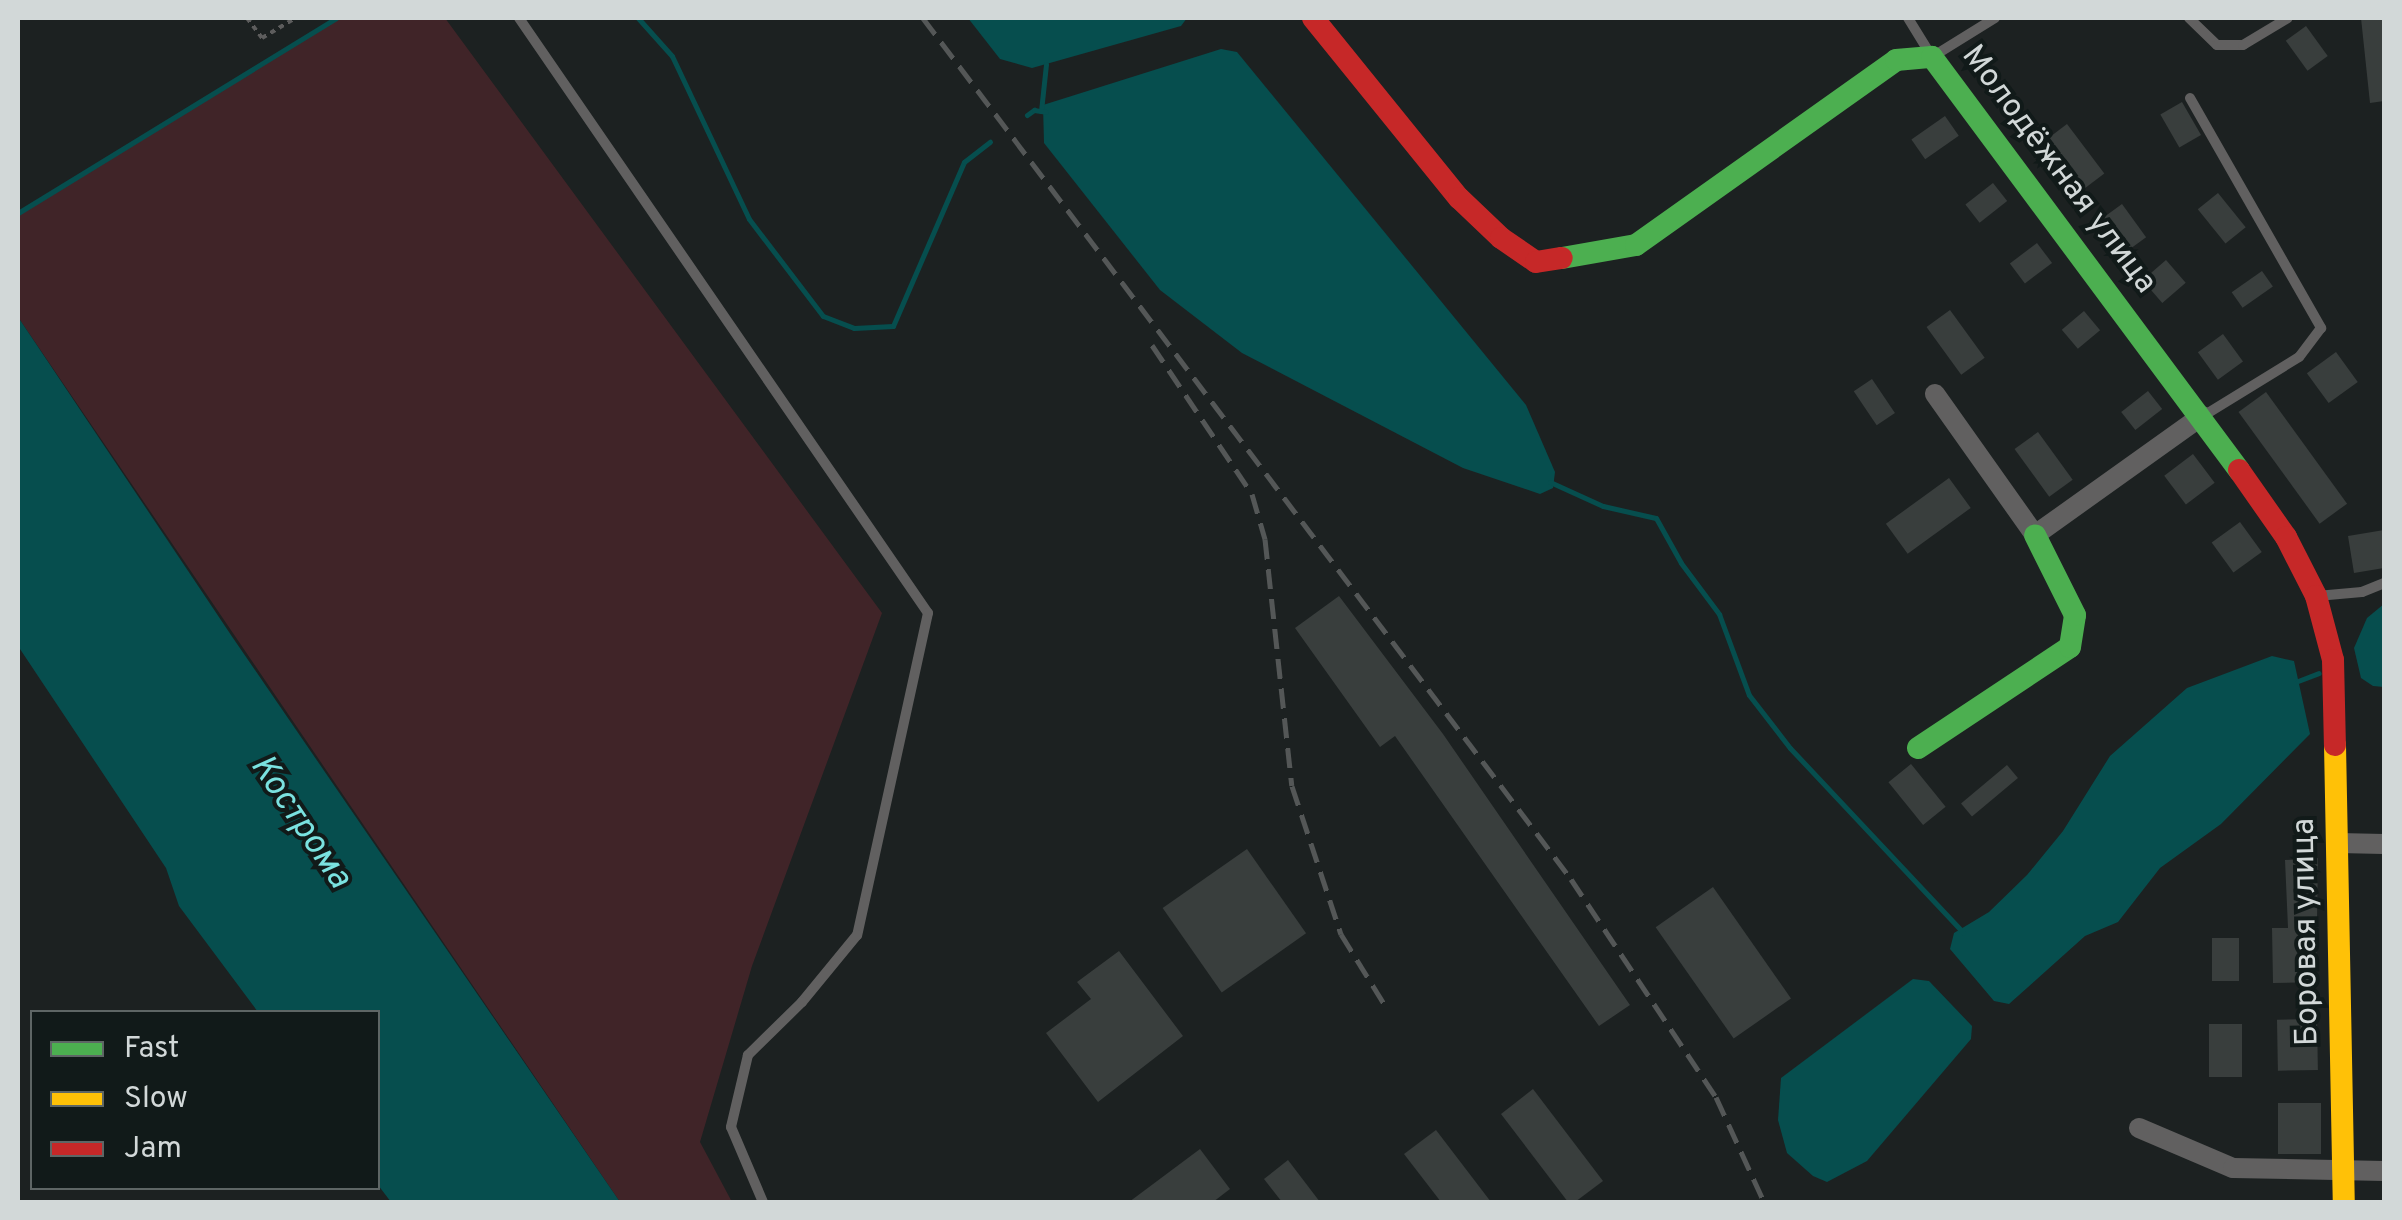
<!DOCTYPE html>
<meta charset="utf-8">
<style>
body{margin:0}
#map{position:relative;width:2402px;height:1220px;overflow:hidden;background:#1c2121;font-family:Overpass,sans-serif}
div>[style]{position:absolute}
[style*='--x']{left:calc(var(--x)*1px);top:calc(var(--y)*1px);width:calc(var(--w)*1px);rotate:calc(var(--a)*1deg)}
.green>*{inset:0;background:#402428}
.water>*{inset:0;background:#064e4e}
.stream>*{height:5px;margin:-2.5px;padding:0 2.5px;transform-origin:2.5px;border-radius:2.5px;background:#064e4e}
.building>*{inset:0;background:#393e3d;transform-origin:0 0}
.path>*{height:4px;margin-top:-2px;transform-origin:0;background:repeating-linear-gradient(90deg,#5d5d5d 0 5px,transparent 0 10px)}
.lane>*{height:10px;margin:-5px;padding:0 5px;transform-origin:5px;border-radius:5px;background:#616060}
.street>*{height:20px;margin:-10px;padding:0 10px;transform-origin:10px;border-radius:10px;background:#616060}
.fast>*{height:22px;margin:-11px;padding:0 11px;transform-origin:11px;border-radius:11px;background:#4caf50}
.slow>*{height:22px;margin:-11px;padding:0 11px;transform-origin:11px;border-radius:11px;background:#ffc107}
.jam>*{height:22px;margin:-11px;padding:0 11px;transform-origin:11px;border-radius:11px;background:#c62828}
.rail>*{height:5px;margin-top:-2.5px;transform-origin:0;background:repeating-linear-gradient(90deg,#545757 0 20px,transparent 0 30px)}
span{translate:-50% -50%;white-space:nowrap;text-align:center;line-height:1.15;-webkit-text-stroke:8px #111a19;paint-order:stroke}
.street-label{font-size:32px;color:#d2d8d8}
.water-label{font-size:35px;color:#7ae2e0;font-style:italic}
.frame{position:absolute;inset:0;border:20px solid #d2d8d8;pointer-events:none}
.legend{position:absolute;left:30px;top:1010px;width:350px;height:180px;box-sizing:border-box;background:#111a19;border:2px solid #5e6665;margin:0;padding:12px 18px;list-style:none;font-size:30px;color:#d2d8d8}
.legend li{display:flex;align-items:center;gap:20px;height:50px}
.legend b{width:50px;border:2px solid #5e6665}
</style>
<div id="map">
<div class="green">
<div style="clip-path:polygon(336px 18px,445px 18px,882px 613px,752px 966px,700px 1142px,732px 1202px,620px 1202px,18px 317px,18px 213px)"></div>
</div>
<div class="water">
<div style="clip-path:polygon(968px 18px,1187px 18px,1181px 26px,1032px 68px,1000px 59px)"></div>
<div style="clip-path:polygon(1221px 49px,1237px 52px,1526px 405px,1555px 472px,1553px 488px,1540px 494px,1463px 468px,1242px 353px,1160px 290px,1044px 143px,1043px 105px)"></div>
<div style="clip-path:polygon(18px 317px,233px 638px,620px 1202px,391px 1202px,378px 1185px,378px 1012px,258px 1012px,179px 906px,166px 868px,18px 646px)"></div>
<div style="clip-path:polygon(2384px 604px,2384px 687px,2373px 686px,2361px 678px,2354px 648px,2367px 618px)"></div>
<div style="clip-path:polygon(2272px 656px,2294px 661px,2310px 734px,2221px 824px,2160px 868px,2118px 922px,2085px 936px,2009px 1004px,1994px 1001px,1950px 949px,1954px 933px,1989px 912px,2027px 875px,2063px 831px,2110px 756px,2187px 688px)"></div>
<div style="clip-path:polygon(1913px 979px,1929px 981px,1972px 1026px,1971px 1039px,1867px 1161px,1827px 1182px,1813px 1176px,1787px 1153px,1778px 1120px,1781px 1078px)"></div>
</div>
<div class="stream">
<div style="--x:638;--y:18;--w:51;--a:48.2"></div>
<div style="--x:672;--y:56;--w:180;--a:64.7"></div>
<div style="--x:749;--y:219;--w:122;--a:52.7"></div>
<div style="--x:823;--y:316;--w:33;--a:21"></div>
<div style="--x:854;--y:328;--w:39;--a:-3"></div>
<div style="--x:893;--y:326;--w:179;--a:-66.6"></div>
<div style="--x:964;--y:162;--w:33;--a:-38"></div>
<div style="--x:1041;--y:111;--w:47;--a:-83.9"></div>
<div style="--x:1027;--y:115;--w:9;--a:-36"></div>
<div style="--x:1034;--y:110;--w:12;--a:9"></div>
<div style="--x:18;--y:213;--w:373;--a:-31.5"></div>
<div style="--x:1550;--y:482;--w:58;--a:24.4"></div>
<div style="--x:1603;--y:506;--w:54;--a:12.8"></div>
<div style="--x:1656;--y:518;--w:51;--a:60.9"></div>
<div style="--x:1681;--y:563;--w:64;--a:53.3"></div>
<div style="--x:1719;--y:614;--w:86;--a:69.7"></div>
<div style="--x:1749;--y:695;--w:67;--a:52.3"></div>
<div style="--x:1790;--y:748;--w:253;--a:46.8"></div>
<div style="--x:2298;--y:681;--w:22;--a:-21"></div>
</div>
<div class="building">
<div style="clip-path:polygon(2361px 18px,2384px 18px,2384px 101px,2370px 103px)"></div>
<div style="left:2306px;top:26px;width:37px;height:25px;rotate:54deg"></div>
<div style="left:2182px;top:102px;width:38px;height:25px;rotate:60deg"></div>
<div style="left:1945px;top:116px;width:24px;height:41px;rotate:55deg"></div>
<div style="left:2067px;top:124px;width:62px;height:31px;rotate:53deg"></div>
<div style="left:1993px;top:183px;width:23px;height:35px;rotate:52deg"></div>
<div style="left:2218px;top:193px;width:44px;height:26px;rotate:51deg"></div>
<div style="left:2122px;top:204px;width:41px;height:28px;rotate:54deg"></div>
<div style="left:2037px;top:243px;width:25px;height:34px;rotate:53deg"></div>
<div style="left:2166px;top:260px;width:30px;height:31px;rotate:49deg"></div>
<div style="left:2262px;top:271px;width:19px;height:37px;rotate:55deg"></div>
<div style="left:1950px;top:310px;width:59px;height:29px;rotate:54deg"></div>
<div style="left:2084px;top:311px;width:25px;height:29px;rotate:50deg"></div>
<div style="left:2223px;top:334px;width:34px;height:31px;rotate:54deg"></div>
<div style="left:2336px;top:352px;width:37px;height:36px;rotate:54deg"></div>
<div style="left:1872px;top:379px;width:41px;height:22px;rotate:56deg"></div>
<div style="left:2148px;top:391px;width:23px;height:34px;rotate:52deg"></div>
<div style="left:2266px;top:392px;width:138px;height:34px;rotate:54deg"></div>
<div style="left:2038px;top:432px;width:59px;height:29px;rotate:54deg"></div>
<div style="left:2193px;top:454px;width:36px;height:36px;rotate:53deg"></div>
<div style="left:1949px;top:478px;width:37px;height:78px;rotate:54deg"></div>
<div style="left:2240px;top:522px;width:37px;height:35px;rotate:54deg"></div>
<div style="clip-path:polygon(2384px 530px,2384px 568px,2354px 573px,2348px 536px)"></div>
<div style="clip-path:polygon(1339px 596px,1443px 734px,1630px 1005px,1599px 1026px,1395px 736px,1380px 747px,1295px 628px)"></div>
<div style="left:1911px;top:764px;width:55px;height:29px;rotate:51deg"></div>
<div style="left:2007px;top:765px;width:17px;height:60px;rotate:50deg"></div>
<div style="left:1247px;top:849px;width:103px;height:103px;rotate:55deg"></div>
<div style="clip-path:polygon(2318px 858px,2316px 982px,2273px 983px,2272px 928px,2288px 928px,2285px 860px)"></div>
<div style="left:1713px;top:887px;width:136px;height:70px;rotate:55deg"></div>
<div style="left:2212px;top:938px;width:27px;height:43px"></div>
<div style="clip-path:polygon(1119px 951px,1183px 1036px,1098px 1102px,1046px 1033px,1091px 999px,1077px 982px)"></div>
<div style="left:2317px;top:1019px;width:51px;height:40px;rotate:89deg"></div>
<div style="left:2209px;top:1024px;width:33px;height:53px"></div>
<div style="clip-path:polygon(1533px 1089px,1603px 1181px,1575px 1202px,1568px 1202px,1501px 1114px)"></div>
<div style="left:2278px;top:1103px;width:43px;height:51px"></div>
<div style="clip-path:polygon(1436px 1130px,1491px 1202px,1441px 1202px,1404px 1154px)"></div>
<div style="clip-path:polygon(1200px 1149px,1230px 1189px,1213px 1202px,1129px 1202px)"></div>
<div style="clip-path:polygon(1288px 1160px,1320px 1202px,1282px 1202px,1264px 1179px)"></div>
</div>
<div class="path">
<div style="--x:247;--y:18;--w:25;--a:53"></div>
<div style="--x:262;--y:38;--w:39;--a:-31"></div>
</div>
<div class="lane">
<div style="--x:519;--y:18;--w:722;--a:55.5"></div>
<div style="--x:928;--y:613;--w:330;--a:102.4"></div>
<div style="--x:857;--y:935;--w:87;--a:129.4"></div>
<div style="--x:802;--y:1002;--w:76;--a:135.5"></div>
<div style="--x:748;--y:1055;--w:74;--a:103.3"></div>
<div style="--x:731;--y:1127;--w:82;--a:66.9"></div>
<div style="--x:1908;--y:18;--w:46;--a:58.4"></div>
<div style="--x:1932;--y:57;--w:74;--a:-31.8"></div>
<div style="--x:2189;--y:18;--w:39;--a:44"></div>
<div style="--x:2217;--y:45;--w:26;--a:0"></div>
<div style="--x:2243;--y:45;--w:52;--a:-31"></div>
<div style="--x:2190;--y:98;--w:265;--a:60.3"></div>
<div style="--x:2321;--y:328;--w:36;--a:127"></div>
<div style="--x:2299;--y:357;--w:113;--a:148.4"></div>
<div style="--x:2317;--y:596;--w:45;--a:-5.1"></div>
<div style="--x:2362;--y:592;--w:24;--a:-22"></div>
</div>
<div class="street">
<div style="--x:1935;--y:394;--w:173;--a:54.7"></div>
<div style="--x:2035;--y:535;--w:205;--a:-35.5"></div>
<div style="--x:2338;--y:843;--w:46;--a:1.2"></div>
<div style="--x:2139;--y:1128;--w:102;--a:23.1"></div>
<div style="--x:2233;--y:1168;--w:151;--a:1.1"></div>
</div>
<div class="fast">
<div style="--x:1562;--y:258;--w:75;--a:-10"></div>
<div style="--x:1636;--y:245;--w:319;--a:-35.4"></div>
<div style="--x:1896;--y:60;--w:36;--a:-5"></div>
<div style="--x:1932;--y:57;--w:515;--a:53.38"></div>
<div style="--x:1918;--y:748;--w:182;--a:-33.6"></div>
<div style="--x:2070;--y:647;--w:32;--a:-81"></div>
<div style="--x:2075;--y:615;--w:89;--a:-116.6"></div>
</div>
<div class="slow">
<div style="--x:2335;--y:745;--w:457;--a:88.9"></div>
</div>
<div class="jam">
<div style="--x:1313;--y:18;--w:232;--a:51"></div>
<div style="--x:1459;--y:198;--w:58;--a:43.6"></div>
<div style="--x:1501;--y:238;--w:42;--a:34.4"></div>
<div style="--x:1536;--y:262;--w:26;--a:-9"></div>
<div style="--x:2239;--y:470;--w:82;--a:55"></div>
<div style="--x:2286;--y:537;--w:66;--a:63"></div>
<div style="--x:2316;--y:596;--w:66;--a:75.1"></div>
<div style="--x:2333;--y:660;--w:85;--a:88.7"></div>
</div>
<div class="rail">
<div style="--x:923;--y:18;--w:1078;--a:53.03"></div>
<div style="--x:1571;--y:879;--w:262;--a:56.4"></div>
<div style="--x:1716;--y:1097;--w:115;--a:65.4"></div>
<div style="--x:1152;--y:345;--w:179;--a:56.1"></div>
<div style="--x:1252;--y:494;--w:47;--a:73.9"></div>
<div style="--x:1265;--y:539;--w:248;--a:83.8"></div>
<div style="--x:1292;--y:786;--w:156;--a:71.7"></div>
<div style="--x:1341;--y:934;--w:89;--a:58.3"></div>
</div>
<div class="street-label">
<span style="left:2058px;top:170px;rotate:53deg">Молодёжная улица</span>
<span style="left:2307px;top:932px;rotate:-91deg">Боровая улица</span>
</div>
<div class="water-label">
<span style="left:300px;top:822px;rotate:56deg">Кострома</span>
</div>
<div class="frame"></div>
<ul class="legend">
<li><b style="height:12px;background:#4caf50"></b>Fast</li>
<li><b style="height:12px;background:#ffc107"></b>Slow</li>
<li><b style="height:12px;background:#c62828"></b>Jam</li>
</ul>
</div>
